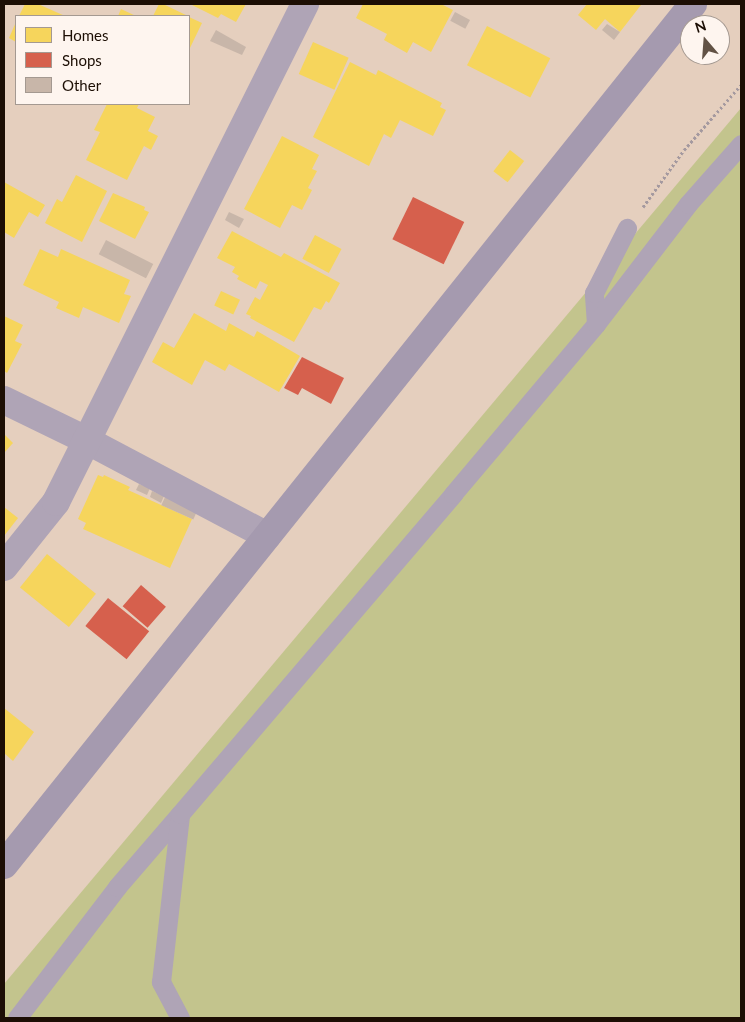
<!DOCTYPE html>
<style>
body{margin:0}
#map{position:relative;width:745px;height:1022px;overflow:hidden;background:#e5cfbe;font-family:Lato,sans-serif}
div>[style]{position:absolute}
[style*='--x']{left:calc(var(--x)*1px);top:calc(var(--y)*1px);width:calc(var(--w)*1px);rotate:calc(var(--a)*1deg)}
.green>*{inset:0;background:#c3c48d}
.homes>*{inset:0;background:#f6d55c;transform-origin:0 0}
.shops>*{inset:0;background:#d6604d;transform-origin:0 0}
.building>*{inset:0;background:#c8b6a9;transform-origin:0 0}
.path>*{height:3px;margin-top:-1.5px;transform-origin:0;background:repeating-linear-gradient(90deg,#a4999f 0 2.5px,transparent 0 5px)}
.lane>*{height:19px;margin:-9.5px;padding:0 9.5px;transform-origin:9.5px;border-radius:9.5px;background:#afa4b6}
.street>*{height:28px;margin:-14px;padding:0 14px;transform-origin:14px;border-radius:14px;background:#afa4b6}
.secondary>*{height:28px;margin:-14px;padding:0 14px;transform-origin:14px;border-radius:14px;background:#a59aaf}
span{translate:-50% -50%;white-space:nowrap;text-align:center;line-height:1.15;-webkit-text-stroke:5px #fef5ef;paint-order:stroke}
.frame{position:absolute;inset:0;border:5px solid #1c0e04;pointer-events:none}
.legend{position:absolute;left:15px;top:15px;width:175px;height:90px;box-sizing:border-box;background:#fef5ef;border:1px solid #a49991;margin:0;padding:6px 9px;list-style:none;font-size:15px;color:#1c0e04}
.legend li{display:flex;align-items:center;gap:10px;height:25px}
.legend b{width:25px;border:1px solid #a49991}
.north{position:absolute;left:680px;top:15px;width:50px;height:50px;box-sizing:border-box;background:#fef5ef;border:1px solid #a49991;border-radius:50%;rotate:342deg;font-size:14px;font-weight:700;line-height:20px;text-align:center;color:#1c0e04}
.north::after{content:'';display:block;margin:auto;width:18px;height:22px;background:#625245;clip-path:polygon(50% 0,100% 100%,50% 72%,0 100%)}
</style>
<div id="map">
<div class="green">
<div style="clip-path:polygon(741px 108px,741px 1018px,4px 1018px,4px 984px)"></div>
</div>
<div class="homes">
<div style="clip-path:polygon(25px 4px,38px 4px,65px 16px,19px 16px)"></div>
<div style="clip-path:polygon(159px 4px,163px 4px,188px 16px,153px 16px)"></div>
<div style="clip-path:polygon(190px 4px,246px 4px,236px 22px,221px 14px,218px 18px)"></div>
<div style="clip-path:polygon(363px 4px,441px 4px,453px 10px,431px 52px,413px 42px,407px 53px,384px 40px,387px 34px,356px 18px)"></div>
<div style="clip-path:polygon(587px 4px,640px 4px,641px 5px,620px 32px,605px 19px,596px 30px,578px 15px)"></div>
<div style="clip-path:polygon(121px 9px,136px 16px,118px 16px)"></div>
<div style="clip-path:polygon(189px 17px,202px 23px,189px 50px)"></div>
<div style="clip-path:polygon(16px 22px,16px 42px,9px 38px)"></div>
<div style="left:487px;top:26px;width:71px;height:44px;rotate:27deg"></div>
<div style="left:313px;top:42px;width:39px;height:35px;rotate:24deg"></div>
<div style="clip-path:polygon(350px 62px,376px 75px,378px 70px,442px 103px,440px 107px,446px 110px,433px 136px,400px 120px,391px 138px,384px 134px,369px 166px,313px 137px)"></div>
<div style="clip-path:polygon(107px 104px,139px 104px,137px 108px,155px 117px,148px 131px,158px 136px,151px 150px,144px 146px,127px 180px,86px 160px,100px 132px,94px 130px)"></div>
<div style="clip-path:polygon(282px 136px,319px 155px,312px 169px,317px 171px,308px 188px,312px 190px,302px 210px,292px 205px,280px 228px,244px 209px)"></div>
<div style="left:510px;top:150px;width:18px;height:27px;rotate:38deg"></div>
<div style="clip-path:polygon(76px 175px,107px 191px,82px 242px,45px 223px,57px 199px,62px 202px)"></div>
<div style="clip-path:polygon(4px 182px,45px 205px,38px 217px,29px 212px,14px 238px,4px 232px)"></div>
<div style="clip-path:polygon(113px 193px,145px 207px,144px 210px,149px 212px,135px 239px,99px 221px)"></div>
<div style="clip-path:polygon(232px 231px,281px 257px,284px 253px,340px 283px,329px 303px,326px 301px,321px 310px,314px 307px,294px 342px,250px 318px,251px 316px,246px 314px,255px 297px,260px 300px,268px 285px,260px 281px,256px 289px,237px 279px,239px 276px,232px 272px,235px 267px,217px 258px)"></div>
<div style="left:315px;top:235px;width:30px;height:27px;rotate:28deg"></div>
<div style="clip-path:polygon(40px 249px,58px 257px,61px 249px,130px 280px,124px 294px,131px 296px,119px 323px,83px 307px,79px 318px,56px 308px,59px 302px,23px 285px)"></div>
<div style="left:221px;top:291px;width:21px;height:16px;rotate:25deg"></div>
<div style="clip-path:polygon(194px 313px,226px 331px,229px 323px,254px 337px,257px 331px,300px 356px,279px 392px,229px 364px,225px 371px,205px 360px,192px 385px,152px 362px,163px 342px,174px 348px)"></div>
<div style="clip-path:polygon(4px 316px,23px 325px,15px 341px,22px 344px,7px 373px,4px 371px)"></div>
<div style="clip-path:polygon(4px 434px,13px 443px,4px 453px)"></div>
<div style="clip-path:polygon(98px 475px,103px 477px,104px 475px,130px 487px,128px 490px,192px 519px,170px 568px,83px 529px,86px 523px,78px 519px)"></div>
<div style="clip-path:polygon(4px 507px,18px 518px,4px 536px)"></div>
<div style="left:47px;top:554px;width:63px;height:43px;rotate:39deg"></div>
<div style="clip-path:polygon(4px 708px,34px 732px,13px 761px,4px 753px)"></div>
</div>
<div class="shops">
<div style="left:413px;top:197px;width:57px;height:47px;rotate:26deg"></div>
<div style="clip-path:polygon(302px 357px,344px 378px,331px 404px,302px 388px,298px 395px,284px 388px)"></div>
<div style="left:141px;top:585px;width:33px;height:28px;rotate:41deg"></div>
<div style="left:108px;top:598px;width:53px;height:36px;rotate:39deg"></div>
</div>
<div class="building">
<div style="left:455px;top:12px;width:17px;height:10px;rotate:28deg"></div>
<div style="clip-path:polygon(607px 24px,620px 32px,614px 40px,602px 30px)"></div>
<div style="clip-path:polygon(216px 30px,246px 47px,242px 55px,210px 41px)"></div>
<div style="clip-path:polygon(229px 212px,244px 219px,239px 228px,225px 220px)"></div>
<div style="left:106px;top:240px;width:53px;height:16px;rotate:27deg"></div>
<div style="clip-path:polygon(139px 484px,150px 488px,147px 495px,136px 490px)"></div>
<div style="clip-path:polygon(152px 491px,164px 496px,161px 503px,150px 497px)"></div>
<div style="left:165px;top:497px;width:35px;height:9px;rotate:24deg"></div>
</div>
<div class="path">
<div style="--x:643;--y:207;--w:70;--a:-54.3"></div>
<div style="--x:684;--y:150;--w:86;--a:-48.8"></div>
</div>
<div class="lane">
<div style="--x:596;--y:324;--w:31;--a:-94"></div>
<div style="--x:594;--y:293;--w:73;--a:-63.1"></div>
<div style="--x:17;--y:1018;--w:165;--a:-52.6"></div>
<div style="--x:117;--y:887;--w:96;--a:-49.2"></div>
<div style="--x:180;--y:1018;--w:41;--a:-117.8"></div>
<div style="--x:161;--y:982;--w:169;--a:-83.5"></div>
<div style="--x:180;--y:814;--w:421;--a:-49.5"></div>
<div style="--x:453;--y:494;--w:222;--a:-49.9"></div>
<div style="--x:596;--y:324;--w:151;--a:-52.5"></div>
<div style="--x:688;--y:204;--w:80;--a:-48.5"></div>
</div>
<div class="street">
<div style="--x:4;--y:400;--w:91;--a:26"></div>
<div style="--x:86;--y:440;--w:205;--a:27.9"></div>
<div style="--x:4;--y:567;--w:83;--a:-51.3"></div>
<div style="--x:56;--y:502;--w:557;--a:-63.43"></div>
</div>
<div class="secondary">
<div style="--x:4;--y:865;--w:1103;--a:-51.33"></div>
</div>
<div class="frame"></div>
<ul class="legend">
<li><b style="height:14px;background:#f6d55c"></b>Homes</li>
<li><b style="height:14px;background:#d6604d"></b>Shops</li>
<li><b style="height:14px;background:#c8b6a9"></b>Other</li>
</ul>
<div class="north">N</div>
</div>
